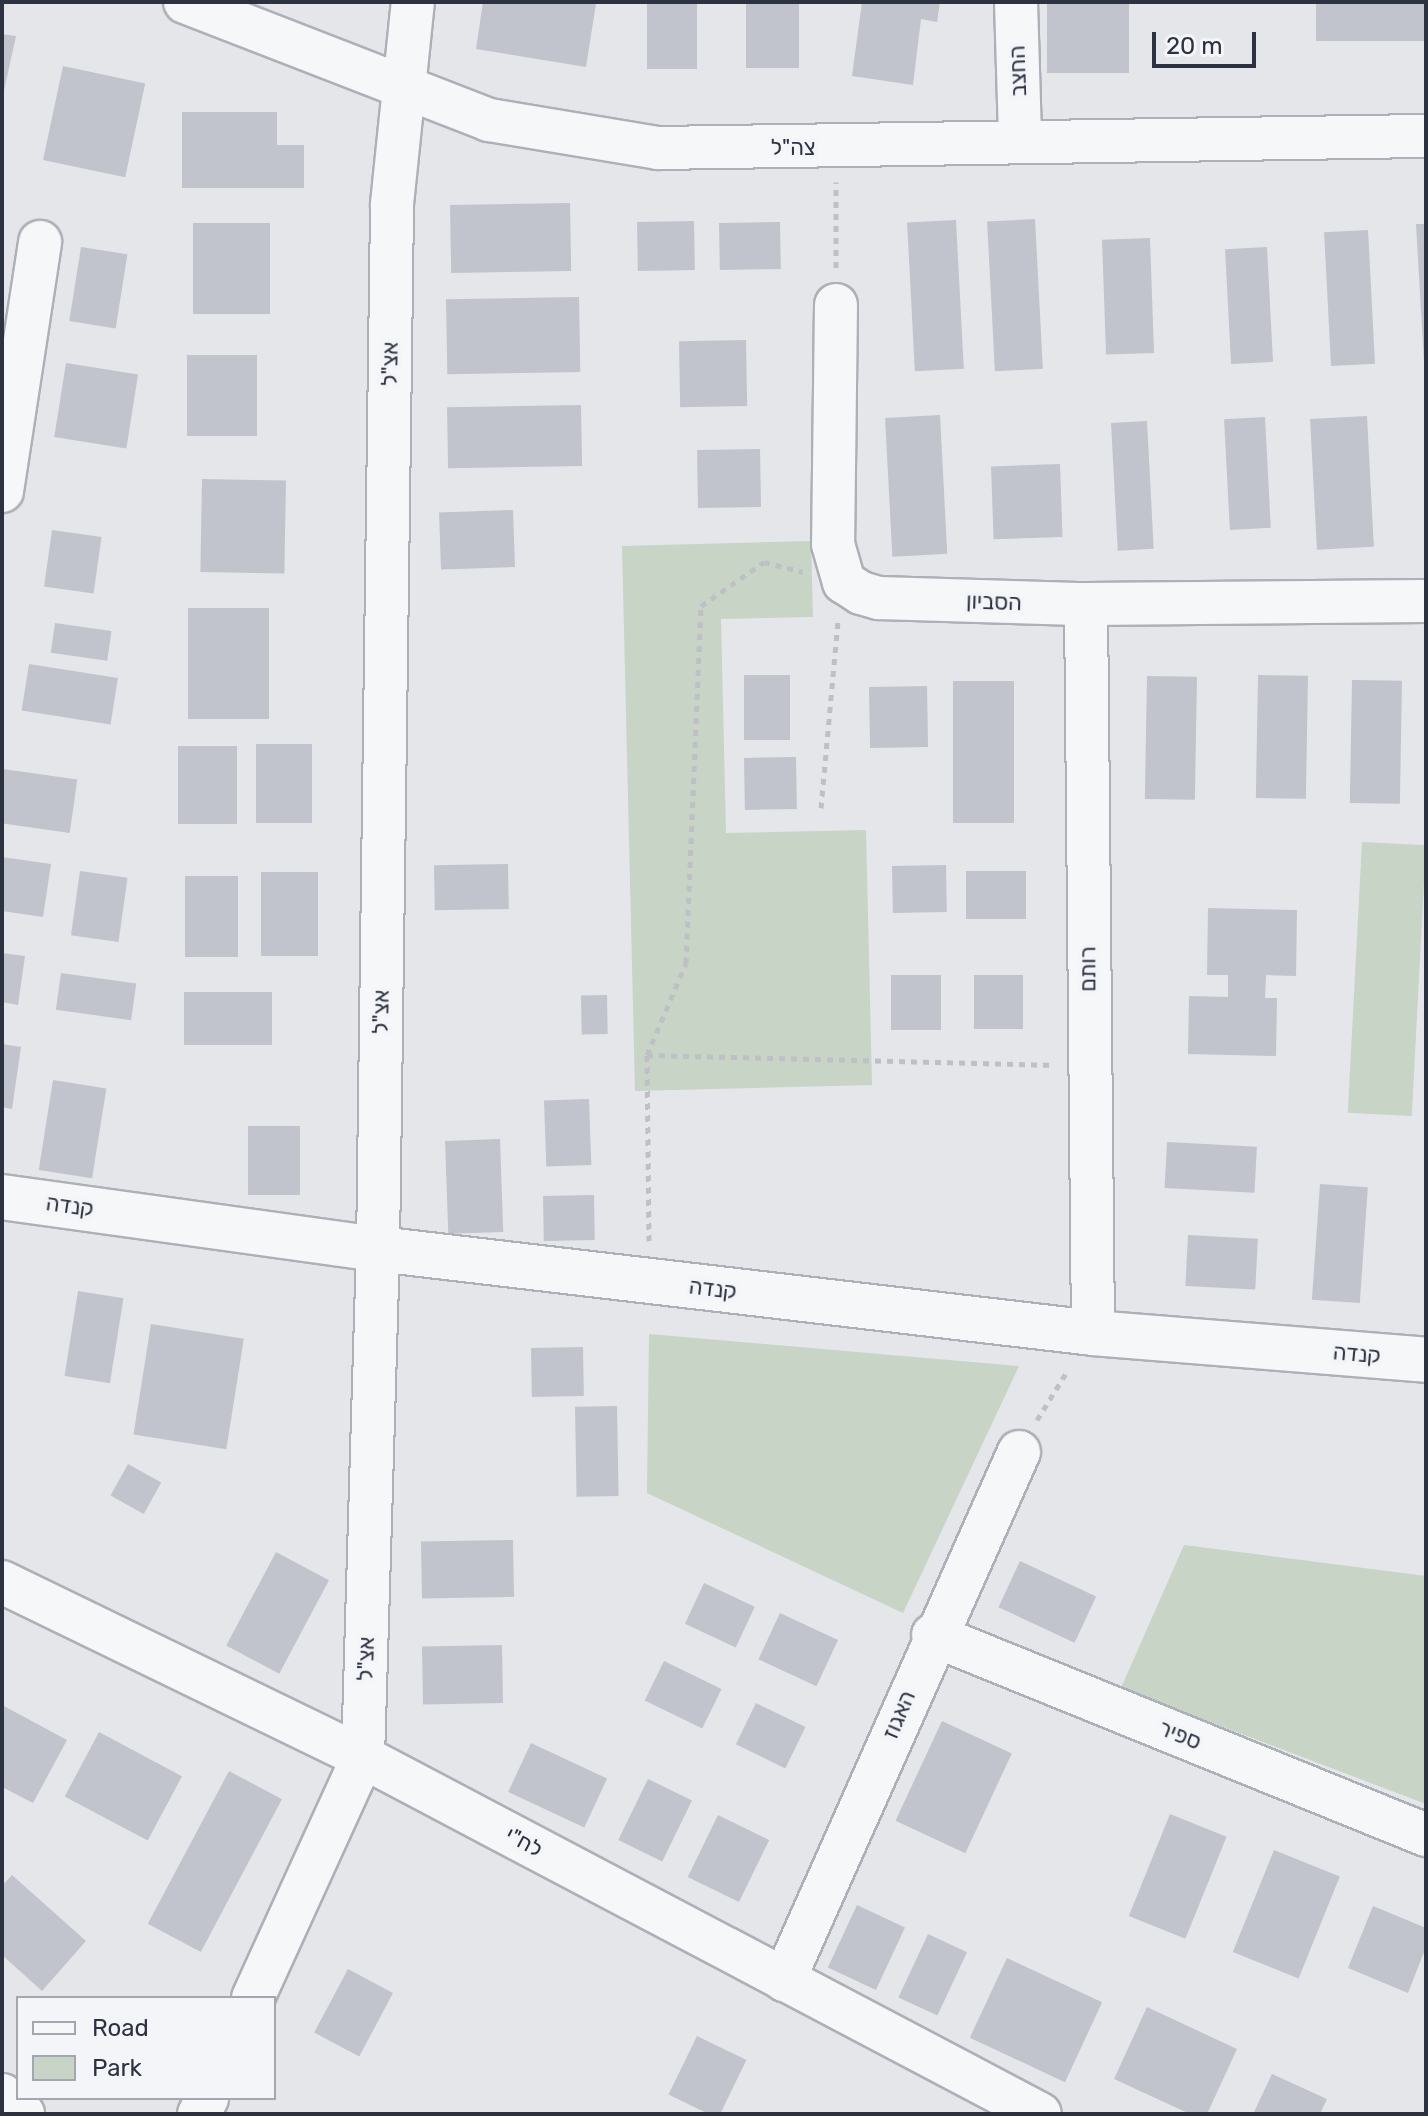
<!DOCTYPE html>
<meta charset="utf-8">
<style>
body{margin:0}
#map{position:relative;width:1428px;height:2116px;overflow:hidden;background:#e4e6ea;font-family:Rubik,Heebo,sans-serif}
div>[style]{position:absolute}
[style*='--x']{left:calc(var(--x)*1px);top:calc(var(--y)*1px);width:calc(var(--w)*1px);rotate:calc(var(--a)*1deg)}
.green>*{inset:0;background:#c7d4c6;transform-origin:0 0}
.building>*{inset:0;background:#c1c4cd;transform-origin:0 0}
.path>*{height:5px;margin-top:-2.5px;transform-origin:0;background:repeating-linear-gradient(90deg,#bec0c5 0 6px,transparent 0 12px)}
.roads{filter:drop-shadow(2px 0 #adb0b7) drop-shadow(-2px 0 #adb0b7) drop-shadow(0 2px #adb0b7) drop-shadow(0 -2px #adb0b7)}
.minor>*{height:42px;margin:-21px;padding:0 21px;transform-origin:21px;border-radius:21px;background:#f6f7f9}
.tertiary>*{height:44px;margin:-22px;padding:0 22px;transform-origin:22px;border-radius:22px;background:#f6f7f9}
span{translate:-50% -50%;white-space:nowrap;text-align:center;line-height:1.15;-webkit-text-stroke:8px #f3f5f8;paint-order:stroke}
.street-label{font-size:22px;color:#2d3241}
.frame{position:absolute;inset:0;border:4px solid #2d3241;pointer-events:none}
.legend{position:absolute;left:16px;top:1996px;width:260px;height:104px;box-sizing:border-box;background:#f3f5f8;border:2px solid #a4a7af;margin:0;padding:10px 14px;list-style:none;font-size:24px;color:#2d3241}
.legend li{display:flex;align-items:center;gap:16px;height:40px}
.legend b{width:40px;border:2px solid #a4a7af}
.scale{position:absolute;left:1152px;top:32px;width:104px;height:36px;box-sizing:border-box;border:4px solid #2d3241;border-top:0;padding-left:10px;font-size:24px;line-height:28px;white-space:nowrap;color:#2d3241;-webkit-text-stroke:6px #f3f5f8;paint-order:stroke}
</style>
<div id="map">
<div class="green">
<div style="clip-path:polygon(811px 541px,813px 617px,721px 619px,726px 833px,866px 830px,872px 1085px,635px 1091px,622px 546px)"></div>
<div style="left:1362px;top:842px;width:64px;height:271px;rotate:3deg"></div>
<div style="clip-path:polygon(649px 1334px,1019px 1366px,903px 1613px,647px 1493px)"></div>
<div style="clip-path:polygon(1184px 1545px,1426px 1576px,1426px 1804px,1121px 1688px)"></div>
</div>
<div class="building">
<div style="clip-path:polygon(483px 2px,596px 4px,586px 67px,476px 49px)"></div>
<div style="left:647px;top:2px;width:50px;height:67px"></div>
<div style="left:746px;top:2px;width:53px;height:66px"></div>
<div style="clip-path:polygon(862px 2px,940px 2px,937px 22px,921px 19px,913px 85px,852px 76px)"></div>
<div style="left:1047px;top:2px;width:82px;height:71px"></div>
<div style="left:1316px;top:2px;width:110px;height:39px"></div>
<div style="clip-path:polygon(2px 34px,16px 36px,3px 95px,2px 95px)"></div>
<div style="left:63px;top:66px;width:84px;height:96px;rotate:12deg"></div>
<div style="clip-path:polygon(182px 112px,277px 112px,277px 145px,304px 145px,304px 188px,182px 188px)"></div>
<div style="left:570px;top:203px;width:68px;height:120px;rotate:89deg"></div>
<div style="left:1035px;top:219px;width:150px;height:48px;rotate:87deg"></div>
<div style="left:956px;top:220px;width:149px;height:49px;rotate:87deg"></div>
<div style="left:694px;top:221px;width:49px;height:57px;rotate:89deg"></div>
<div style="left:780px;top:222px;width:47px;height:61px;rotate:89deg"></div>
<div style="left:193px;top:223px;width:77px;height:91px"></div>
<div style="clip-path:polygon(1416px 224px,1426px 224px,1426px 363px,1424px 363px)"></div>
<div style="left:1368px;top:230px;width:134px;height:44px;rotate:87deg"></div>
<div style="left:1150px;top:238px;width:115px;height:48px;rotate:88deg"></div>
<div style="left:81px;top:247px;width:47px;height:75px;rotate:9deg"></div>
<div style="left:1267px;top:247px;width:115px;height:42px;rotate:87deg"></div>
<div style="left:579px;top:297px;width:75px;height:133px;rotate:89deg"></div>
<div style="left:746px;top:340px;width:66px;height:67px;rotate:89deg"></div>
<div style="left:187px;top:355px;width:70px;height:81px"></div>
<div style="left:66px;top:363px;width:73px;height:75px;rotate:9deg"></div>
<div style="left:581px;top:405px;width:61px;height:134px;rotate:89deg"></div>
<div style="left:940px;top:415px;width:139px;height:55px;rotate:87deg"></div>
<div style="left:1367px;top:416px;width:131px;height:57px;rotate:87deg"></div>
<div style="left:1265px;top:417px;width:111px;height:41px;rotate:87deg"></div>
<div style="left:1147px;top:421px;width:128px;height:36px;rotate:87deg"></div>
<div style="left:760px;top:449px;width:58px;height:63px;rotate:89deg"></div>
<div style="left:1060px;top:464px;width:73px;height:69px;rotate:88deg"></div>
<div style="left:202px;top:479px;width:84px;height:93px;rotate:1deg"></div>
<div style="left:513px;top:510px;width:57px;height:74px;rotate:88deg"></div>
<div style="left:52px;top:530px;width:50px;height:57px;rotate:8deg"></div>
<div style="left:188px;top:608px;width:81px;height:111px"></div>
<div style="left:55px;top:623px;width:57px;height:30px;rotate:8deg"></div>
<div style="left:29px;top:664px;width:90px;height:47px;rotate:9deg"></div>
<div style="left:744px;top:675px;width:46px;height:65px"></div>
<div style="left:1258px;top:675px;width:50px;height:123px;rotate:1deg"></div>
<div style="left:1147px;top:676px;width:50px;height:123px;rotate:1deg"></div>
<div style="left:1352px;top:680px;width:50px;height:123px;rotate:1deg"></div>
<div style="left:1014px;top:681px;width:142px;height:61px;rotate:90deg"></div>
<div style="left:927px;top:686px;width:61px;height:58px;rotate:89deg"></div>
<div style="left:256px;top:744px;width:56px;height:79px"></div>
<div style="left:178px;top:746px;width:59px;height:78px"></div>
<div style="left:796px;top:757px;width:52px;height:52px;rotate:89deg"></div>
<div style="left:3px;top:769px;width:75px;height:54px;rotate:8deg"></div>
<div style="clip-path:polygon(2px 857px,51px 864px,43px 917px,2px 911px)"></div>
<div style="left:508px;top:864px;width:45px;height:74px;rotate:89deg"></div>
<div style="left:946px;top:865px;width:47px;height:54px;rotate:89deg"></div>
<div style="left:80px;top:871px;width:48px;height:65px;rotate:8deg"></div>
<div style="left:1026px;top:871px;width:48px;height:60px;rotate:90deg"></div>
<div style="left:261px;top:872px;width:57px;height:84px"></div>
<div style="left:185px;top:876px;width:53px;height:81px"></div>
<div style="clip-path:polygon(1208px 908px,1297px 910px,1296px 976px,1266px 975px,1265px 998px,1277px 998px,1276px 1056px,1188px 1054px,1189px 996px,1228px 997px,1228px 975px,1207px 975px)"></div>
<div style="clip-path:polygon(2px 953px,25px 956px,18px 1005px,2px 1002px)"></div>
<div style="left:61px;top:973px;width:76px;height:37px;rotate:8deg"></div>
<div style="left:941px;top:975px;width:55px;height:50px;rotate:90deg"></div>
<div style="left:974px;top:975px;width:49px;height:54px"></div>
<div style="left:184px;top:992px;width:88px;height:53px"></div>
<div style="left:607px;top:995px;width:39px;height:26px;rotate:89deg"></div>
<div style="clip-path:polygon(2px 1044px,21px 1047px,12px 1109px,2px 1107px)"></div>
<div style="left:53px;top:1080px;width:54px;height:91px;rotate:9deg"></div>
<div style="left:589px;top:1099px;width:66px;height:45px;rotate:88deg"></div>
<div style="left:248px;top:1126px;width:52px;height:69px"></div>
<div style="left:500px;top:1139px;width:93px;height:55px;rotate:88deg"></div>
<div style="left:1167px;top:1142px;width:90px;height:46px;rotate:3deg"></div>
<div style="left:1320px;top:1184px;width:48px;height:116px;rotate:4deg"></div>
<div style="left:594px;top:1195px;width:45px;height:51px;rotate:89deg"></div>
<div style="left:1188px;top:1235px;width:70px;height:51px;rotate:3deg"></div>
<div style="left:78px;top:1291px;width:46px;height:86px;rotate:9deg"></div>
<div style="left:151px;top:1324px;width:94px;height:112px;rotate:9deg"></div>
<div style="left:583px;top:1347px;width:49px;height:52px;rotate:89deg"></div>
<div style="left:617px;top:1406px;width:90px;height:42px;rotate:89deg"></div>
<div style="left:128px;top:1464px;width:38px;height:36px;rotate:29deg"></div>
<div style="left:513px;top:1540px;width:57px;height:92px;rotate:89deg"></div>
<div style="left:276px;top:1552px;width:60px;height:106px;rotate:28deg"></div>
<div style="left:1020px;top:1561px;width:84px;height:51px;rotate:25deg"></div>
<div style="left:704px;top:1583px;width:56px;height:45px;rotate:25deg"></div>
<div style="left:780px;top:1613px;width:64px;height:51px;rotate:25deg"></div>
<div style="left:502px;top:1645px;width:58px;height:80px;rotate:89deg"></div>
<div style="left:664px;top:1661px;width:64px;height:44px;rotate:26deg"></div>
<div style="left:756px;top:1703px;width:55px;height:46px;rotate:26deg"></div>
<div style="clip-path:polygon(2px 1705px,67px 1740px,33px 1803px,2px 1787px)"></div>
<div style="left:942px;top:1721px;width:77px;height:110px;rotate:25deg"></div>
<div style="left:99px;top:1732px;width:94px;height:73px;rotate:28deg"></div>
<div style="left:531px;top:1743px;width:84px;height:54px;rotate:25deg"></div>
<div style="left:229px;top:1771px;width:60px;height:173px;rotate:28deg"></div>
<div style="left:648px;top:1779px;width:49px;height:68px;rotate:26deg"></div>
<div style="left:1170px;top:1814px;width:61px;height:110px;rotate:22deg"></div>
<div style="left:718px;top:1815px;width:57px;height:69px;rotate:26deg"></div>
<div style="left:1274px;top:1850px;width:71px;height:110px;rotate:22deg"></div>
<div style="clip-path:polygon(12px 1875px,86px 1941px,42px 1991px,2px 1955px,2px 1886px)"></div>
<div style="left:857px;top:1905px;width:53px;height:69px;rotate:25deg"></div>
<div style="clip-path:polygon(1373px 1906px,1426px 1928px,1426px 1947px,1408px 1993px,1348px 1968px)"></div>
<div style="left:928px;top:1934px;width:43px;height:70px;rotate:25deg"></div>
<div style="left:1007px;top:1958px;width:105px;height:88px;rotate:25deg"></div>
<div style="left:348px;top:1969px;width:51px;height:72px;rotate:28deg"></div>
<div style="clip-path:polygon(1147px 2007px,1237px 2049px,1207px 2114px,1190px 2114px,1114px 2079px)"></div>
<div style="left:697px;top:2036px;width:55px;height:65px;rotate:26deg"></div>
<div style="clip-path:polygon(1272px 2074px,1327px 2099px,1320px 2114px,1253px 2114px)"></div>
</div>
<div class="path">
<div style="--x:836;--y:268;--w:86;--a:-90"></div>
<div style="--x:821;--y:808;--w:187;--a:-84.8"></div>
<div style="--x:647;--y:1055;--w:100;--a:-67"></div>
<div style="--x:686;--y:963;--w:357;--a:-87.6"></div>
<div style="--x:701;--y:606;--w:77;--a:-34.9"></div>
<div style="--x:764;--y:562;--w:40;--a:14.4"></div>
<div style="--x:649;--y:1241;--w:186;--a:-90.6"></div>
<div style="--x:647;--y:1055;--w:407;--a:1.4"></div>
<div style="--x:1037;--y:1420;--w:59;--a:-58.2"></div>
</div>
<div class="roads">
<div class="minor">
<div style="--x:185;--y:2;--w:326;--a:21.2"></div>
<div style="--x:489;--y:120;--w:171;--a:9.4"></div>
<div style="--x:658;--y:148;--w:768;--a:-0.9"></div>
<div style="--x:1016;--y:2;--w:138;--a:88.3"></div>
<div style="--x:836;--y:305;--w:239;--a:90.7"></div>
<div style="--x:833;--y:544;--w:40;--a:74"></div>
<div style="--x:844;--y:582;--w:20;--a:33"></div>
<div style="--x:861;--y:593;--w:19;--a:16"></div>
<div style="--x:879;--y:598;--w:207;--a:1.7"></div>
<div style="--x:1086;--y:604;--w:340;--a:-0.5"></div>
<div style="--x:2;--y:491;--w:252;--a:-81.3"></div>
<div style="--x:1086;--y:604;--w:729;--a:89.45"></div>
<div style="--x:2;--y:1582;--w:401;--a:25.9"></div>
<div style="--x:363;--y:1757;--w:765;--a:27.8"></div>
<div style="--x:933;--y:1635;--w:532;--a:22.08"></div>
<div style="--x:784;--y:1980;--w:578;--a:-66.01"></div>
<div style="--x:253;--y:1998;--w:265;--a:-65.5"></div>
<div style="--x:363;--y:1757;--w:508;--a:-88.31"></div>
<div style="--x:378;--y:1249;--w:1045;--a:-89.23"></div>
<div style="--x:392;--y:204;--w:203;--a:-84.1"></div>
<div style="--x:199;--y:2114;--w:18;--a:-63"></div>
</div>
<div class="tertiary">
<div style="--x:2;--y:1197;--w:380;--a:7.9"></div>
<div style="--x:378;--y:1249;--w:720;--a:6.7"></div>
<div style="--x:1093;--y:1333;--w:334;--a:4.6"></div>
<div style="--x:2;--y:2096;--w:27;--a:42"></div>
</div>
</div>
<div class="street-label">
<span style="left:1018px;top:71px;rotate:-92deg">החצב</span>
<span style="left:793px;top:148px">צה"ל</span>
<span style="left:390px;top:364px;rotate:-89deg">אצ"ל</span>
<span style="left:994px;top:602px;rotate:2deg">הסביון</span>
<span style="left:1088px;top:969px;rotate:-90deg">רותם</span>
<span style="left:381px;top:1012px;rotate:-89deg">אצ"ל</span>
<span style="left:70px;top:1206px;rotate:8deg">קנדה</span>
<span style="left:713px;top:1289px;rotate:7deg">קנדה</span>
<span style="left:1357px;top:1354px;rotate:5deg">קנדה</span>
<span style="left:366px;top:1659px;rotate:-88deg">אצ"ל</span>
<span style="left:899px;top:1715px;rotate:-67deg">האגוז</span>
<span style="left:1180px;top:1735px;rotate:22deg">ספיר</span>
<span style="left:524px;top:1842px;rotate:28deg">לח"י</span>
</div>
<div class="frame"></div>
<ul class="legend">
<li><b style="height:10px;background:#f6f7f9"></b>Road</li>
<li><b style="height:22px;background:#c7d4c6"></b>Park</li>
</ul>
<div class="scale">20 m</div>
</div>
